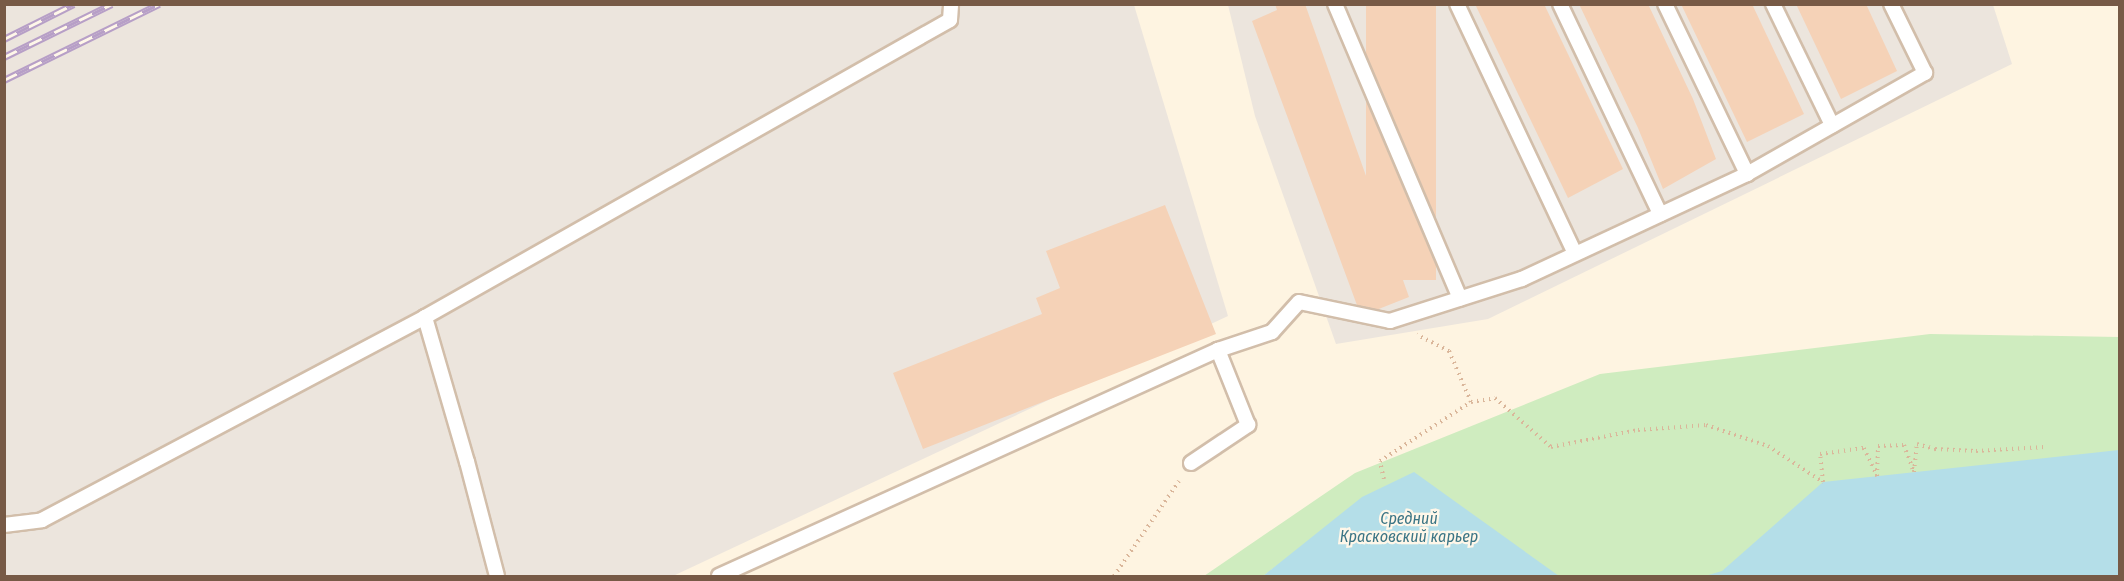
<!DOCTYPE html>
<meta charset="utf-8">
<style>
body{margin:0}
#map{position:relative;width:2124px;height:581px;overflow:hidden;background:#fef4e1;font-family:"Fira Sans Condensed",sans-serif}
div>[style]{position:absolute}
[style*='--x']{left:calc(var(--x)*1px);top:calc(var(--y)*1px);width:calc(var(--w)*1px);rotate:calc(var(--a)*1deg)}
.industrial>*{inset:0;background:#ece5dd}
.green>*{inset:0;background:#cfecbf}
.water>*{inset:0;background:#b4dee8}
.building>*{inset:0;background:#f5d2b7;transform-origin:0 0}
.path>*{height:4px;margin-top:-2px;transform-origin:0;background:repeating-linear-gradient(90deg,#dab69a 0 1.5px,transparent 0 6px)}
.roads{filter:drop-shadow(2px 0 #d2beaa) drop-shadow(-2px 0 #d2beaa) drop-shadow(0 2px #d2beaa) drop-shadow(0 -2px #d2beaa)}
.lane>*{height:14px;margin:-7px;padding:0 7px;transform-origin:7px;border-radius:7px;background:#fff}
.rail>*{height:7px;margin-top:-3.5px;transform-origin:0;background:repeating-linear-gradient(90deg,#fff7e9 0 14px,#b79fc7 0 28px);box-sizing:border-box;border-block:2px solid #b79fc7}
span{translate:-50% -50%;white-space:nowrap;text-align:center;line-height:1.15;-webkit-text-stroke:4.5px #fff7e9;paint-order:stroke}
.water-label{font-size:16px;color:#3b7585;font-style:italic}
.frame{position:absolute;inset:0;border:6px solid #775a46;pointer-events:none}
</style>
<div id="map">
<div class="industrial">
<div style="clip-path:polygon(4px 5px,1134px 5px,1228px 316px,673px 576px,5px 576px)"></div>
<div style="clip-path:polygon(1228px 5px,1993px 5px,2012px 64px,1488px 319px,1336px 344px,1255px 116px)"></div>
</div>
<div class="green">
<div style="clip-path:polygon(1930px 334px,2119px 337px,2119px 457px,1727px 576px,1550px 576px,1278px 565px,1263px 576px,1204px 576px,1355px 473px,1600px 374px)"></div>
</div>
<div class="water">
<div style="clip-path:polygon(2119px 450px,2119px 576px,1705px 576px,1722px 571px,1823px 482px)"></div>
<div style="clip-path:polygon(1414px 472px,1559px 576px,1263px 576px,1362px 497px)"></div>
</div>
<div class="building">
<div style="clip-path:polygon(1275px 4px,1305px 4px,1409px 297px,1361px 316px,1252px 21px,1277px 10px)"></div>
<div style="left:1366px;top:4px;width:70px;height:276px"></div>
<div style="clip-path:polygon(1475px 4px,1544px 4px,1623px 169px,1568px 198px)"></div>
<div style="clip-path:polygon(1579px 4px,1648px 4px,1693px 99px,1716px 159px,1663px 189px,1638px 128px)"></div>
<div style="clip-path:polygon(1681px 4px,1752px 4px,1804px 114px,1747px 142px)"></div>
<div style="clip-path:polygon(1796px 4px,1866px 4px,1897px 71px,1841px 99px)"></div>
<div style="clip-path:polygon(1165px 205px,1216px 334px,923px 449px,893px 373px,1042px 314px,1036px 298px,1060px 288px,1046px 251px)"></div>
</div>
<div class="path">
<div style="--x:1471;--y:402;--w:24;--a:-9"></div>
<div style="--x:1495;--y:398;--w:74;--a:41.2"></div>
<div style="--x:1551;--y:447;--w:89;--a:-11.1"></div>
<div style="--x:1638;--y:430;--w:68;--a:-4.2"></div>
<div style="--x:1706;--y:425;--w:65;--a:18.7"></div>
<div style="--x:1768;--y:446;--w:66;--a:33.2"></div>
<div style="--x:1823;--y:482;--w:28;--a:-96"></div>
<div style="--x:1820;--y:454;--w:44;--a:-7.8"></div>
<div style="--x:1864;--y:448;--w:31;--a:65"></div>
<div style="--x:1877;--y:476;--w:30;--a:-88"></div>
<div style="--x:1878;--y:446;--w:26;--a:-2"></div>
<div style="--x:1904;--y:445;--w:29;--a:70"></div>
<div style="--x:1914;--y:472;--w:28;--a:-84"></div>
<div style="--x:1917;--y:444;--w:19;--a:16"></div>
<div style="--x:1935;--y:449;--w:41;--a:2.8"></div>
<div style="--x:1976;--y:451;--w:68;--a:-3.4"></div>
<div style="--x:1384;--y:479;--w:18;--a:-103"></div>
<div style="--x:1380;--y:461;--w:108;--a:-33"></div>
<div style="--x:1471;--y:402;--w:56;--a:-113.3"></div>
<div style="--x:1449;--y:351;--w:36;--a:-153"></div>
<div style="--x:1114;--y:576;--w:115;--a:-55.6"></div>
</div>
<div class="roads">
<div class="lane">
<div style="--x:1335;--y:4;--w:320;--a:67"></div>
<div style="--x:1457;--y:4;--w:276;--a:64.7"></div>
<div style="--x:1560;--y:4;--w:233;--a:64.5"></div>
<div style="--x:1665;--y:4;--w:189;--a:64.2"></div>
<div style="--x:1773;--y:4;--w:135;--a:64"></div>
<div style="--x:1191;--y:463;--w:69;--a:-33.7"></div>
<div style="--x:1248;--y:425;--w:81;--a:-111.8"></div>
<div style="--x:4;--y:525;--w:38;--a:-7"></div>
<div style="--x:42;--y:520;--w:433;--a:-27.9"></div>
<div style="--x:497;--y:576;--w:118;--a:-104.7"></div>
<div style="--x:467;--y:462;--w:151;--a:-106.2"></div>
<div style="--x:425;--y:317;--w:603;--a:-29.5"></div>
<div style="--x:950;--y:20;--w:16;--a:-86"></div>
<div style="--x:719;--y:576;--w:548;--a:-24.37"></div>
<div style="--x:1218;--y:350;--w:57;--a:-18.4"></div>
<div style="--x:1272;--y:332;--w:40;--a:-48"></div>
<div style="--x:1299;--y:302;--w:93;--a:11.8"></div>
<div style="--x:1390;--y:321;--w:139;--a:-17.7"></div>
<div style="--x:1522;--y:279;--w:248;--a:-25"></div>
<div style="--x:1747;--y:174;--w:205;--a:-29.6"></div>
<div style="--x:1925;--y:73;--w:77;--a:-116.2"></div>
</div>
</div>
<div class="rail">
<div style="--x:4;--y:39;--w:78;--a:-26.6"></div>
<div style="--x:4;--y:57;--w:120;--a:-26.1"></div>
<div style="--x:4;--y:80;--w:173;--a:-26.1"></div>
</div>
<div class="water-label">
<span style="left:1409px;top:528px">Средний<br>Красковский карьер</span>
</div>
<div class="frame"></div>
</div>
